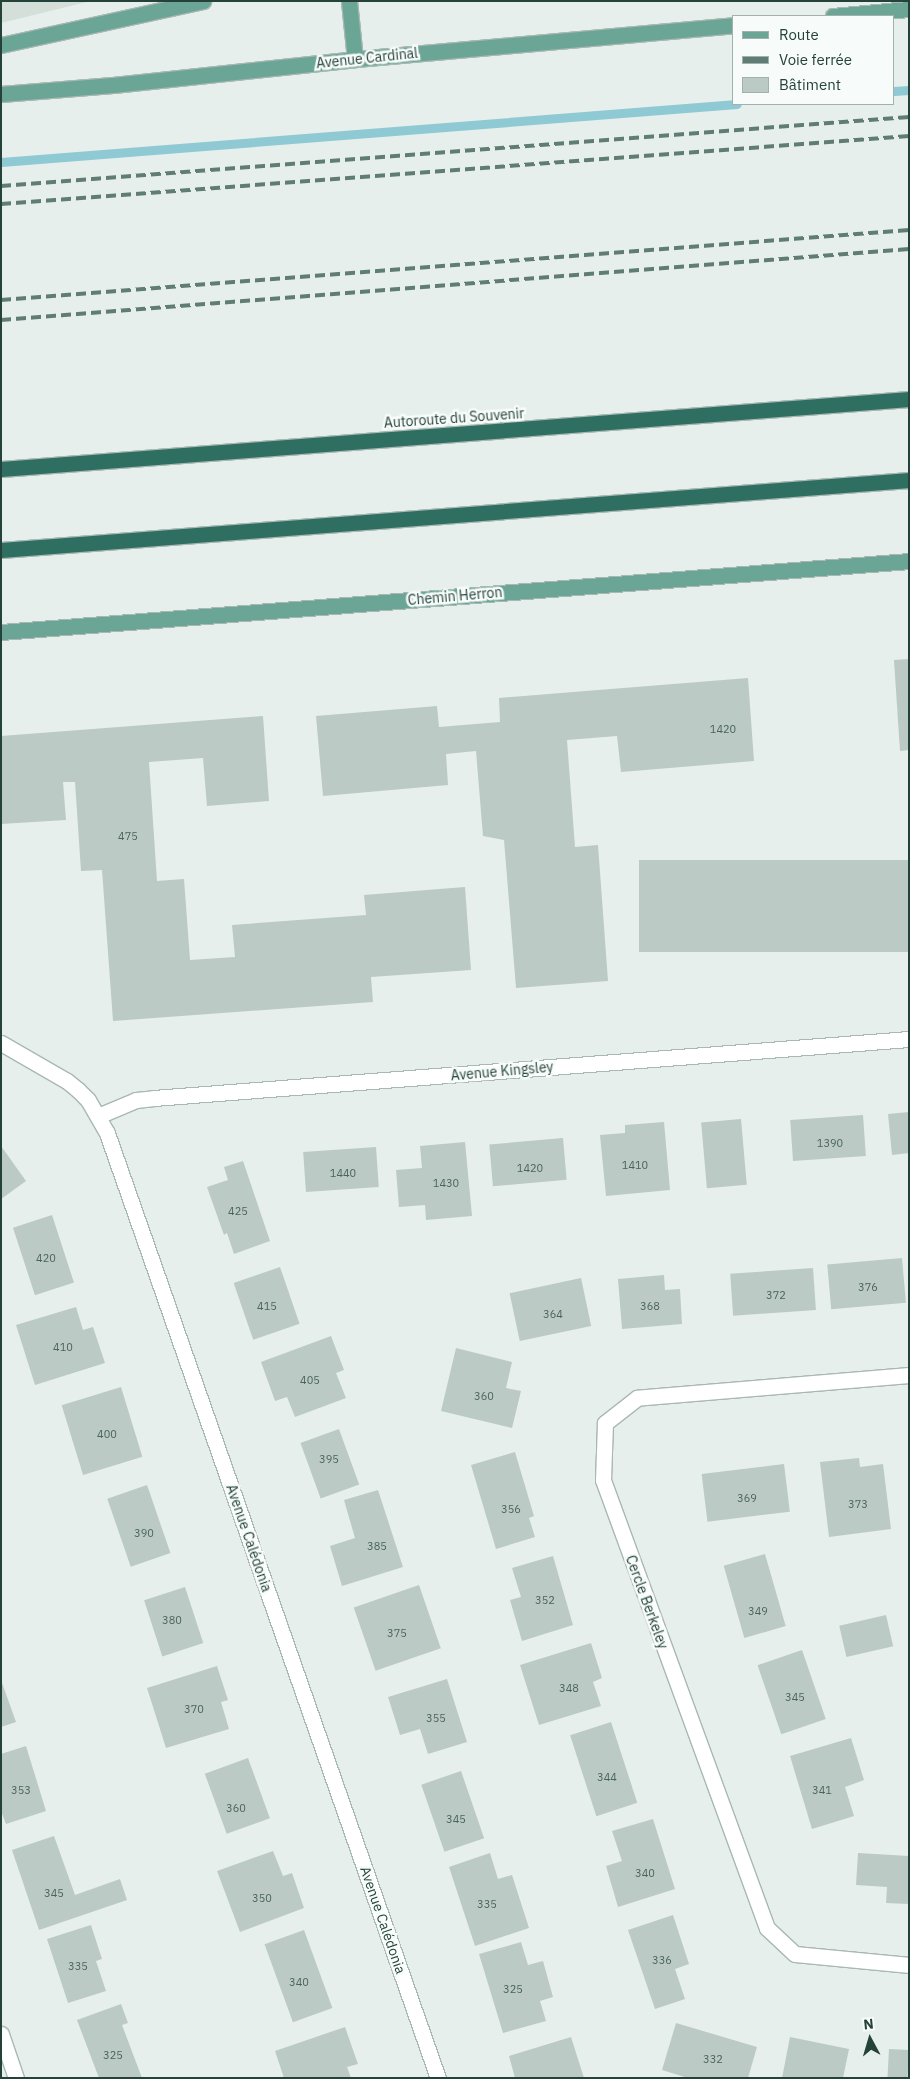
<!DOCTYPE html>
<meta charset="utf-8">
<style>
body{margin:0}
#map{position:relative;width:910px;height:2079px;overflow:hidden;background:#e6efeb;font-family:"IBM Plex Sans",sans-serif}
div>[style]{position:absolute}
[style*='--x']{left:calc(var(--x)*1px);top:calc(var(--y)*1px);width:calc(var(--w)*1px);rotate:calc(var(--a)*1deg)}
.built>*{inset:0;background:#d4dfda}
.stream>*{height:9px;margin:-4.5px;padding:0 4.5px;transform-origin:4.5px;border-radius:4.5px;background:#8ec9d4}
.building>*{inset:0;background:#bbcac4;transform-origin:0 0}
.roads{filter:drop-shadow(1px 0 #a8b8b2) drop-shadow(-1px 0 #a8b8b2) drop-shadow(0 1px #a8b8b2) drop-shadow(0 -1px #a8b8b2)}
.minor>*{height:15px;margin:-7.5px;padding:0 7.5px;transform-origin:7.5px;border-radius:7.5px;background:#fff}
.major>*{height:15px;margin:-7.5px;padding:0 7.5px;transform-origin:7.5px;border-radius:7.5px;background:#6aa596}
.highway>*{height:15px;margin:-7.5px;padding:0 7.5px;transform-origin:7.5px;border-radius:7.5px;background:#2f6f62}
.rail>*{height:4px;margin-top:-2px;transform-origin:0;background:repeating-linear-gradient(90deg,#5f7d75 0 10px,transparent 0 15px)}
span{translate:-50% -50%;white-space:nowrap;text-align:center;line-height:1.15;-webkit-text-stroke:5px #f7fbf9;paint-order:stroke}
.number-label{font-size:11px;color:#4a645c}
.number-label span{-webkit-text-stroke-width:0}
.street-label{font-size:14px;color:#24423a}
.frame{position:absolute;inset:0;border:2px solid #24423a;pointer-events:none}
.legend{position:absolute;left:732px;top:15px;width:162px;height:90px;box-sizing:border-box;background:#f7fbf9;border:1px solid #a3b1ad;margin:0;padding:6px 9px;list-style:none;font-size:15px;color:#24423a}
.legend li{display:flex;align-items:center;gap:10px;height:25px}
.legend b{width:25px;border:1px solid #a3b1ad}
.north{position:absolute;left:845px;top:2014px;width:50px;height:50px;-webkit-text-stroke:4px #f7fbf9;paint-order:stroke;rotate:354deg;font-size:14px;font-weight:700;line-height:20px;text-align:center;color:#24423a}
.north::after{content:'';display:block;margin:auto;width:18px;height:22px;background:#24423a;clip-path:polygon(50% 0,100% 100%,50% 72%,0 100%)}
</style>
<div id="map">
<div class="built">
<div style="clip-path:polygon(1px 1px,91px 1px,1px 23px)"></div>
</div>
<div class="stream">
<div style="--x:894;--y:91;--w:15;--a:-4"></div>
<div style="--x:1;--y:162;--w:738;--a:-4.51"></div>
</div>
<div class="building">
<div style="clip-path:polygon(909px 659px,909px 750px,900px 751px,894px 660px)"></div>
<div style="clip-path:polygon(748px 678px,754px 761px,621px 772px,617px 736px,567px 740px,575px 847px,598px 845px,608px 981px,516px 988px,504px 840px,483px 836px,476px 751px,446px 754px,448px 785px,323px 796px,316px 716px,437px 706px,439px 727px,500px 722px,499px 698px)"></div>
<div style="clip-path:polygon(263px 716px,269px 801px,207px 806px,203px 758px,149px 762px,157px 881px,184px 879px,190px 960px,235px 957px,232px 925px,366px 915px,364px 895px,465px 887px,471px 970px,371px 977px,373px 1002px,113px 1021px,102px 870px,81px 871px,75px 782px,63px 782px,66px 820px,1px 824px,1px 736px)"></div>
<div style="left:909px;top:860px;width:92px;height:270px;rotate:90deg"></div>
<div style="clip-path:polygon(909px 1112px,909px 1153px,892px 1155px,888px 1114px)"></div>
<div style="left:863px;top:1115px;width:41px;height:73px;rotate:86deg"></div>
<div style="left:741px;top:1119px;width:66px;height:40px;rotate:85deg"></div>
<div style="clip-path:polygon(664px 1122px,670px 1190px,606px 1196px,600px 1135px,625px 1133px,625px 1125px)"></div>
<div style="left:563px;top:1138px;width:42px;height:74px;rotate:85deg"></div>
<div style="clip-path:polygon(465px 1142px,472px 1216px,426px 1220px,425px 1205px,399px 1207px,396px 1170px,422px 1168px,420px 1146px)"></div>
<div style="clip-path:polygon(1px 1146px,26px 1181px,1px 1199px)"></div>
<div style="left:376px;top:1147px;width:40px;height:73px;rotate:86deg"></div>
<div style="clip-path:polygon(243px 1161px,270px 1241px,234px 1254px,227px 1233px,224px 1235px,207px 1187px,228px 1180px,224px 1167px)"></div>
<div style="left:52px;top:1215px;width:71px;height:41px;rotate:72deg"></div>
<div style="left:902px;top:1258px;width:45px;height:75px;rotate:85deg"></div>
<div style="left:280px;top:1267px;width:60px;height:49px;rotate:71deg"></div>
<div style="left:813px;top:1268px;width:42px;height:83px;rotate:86deg"></div>
<div style="clip-path:polygon(664px 1275px,665px 1290px,680px 1289px,682px 1324px,622px 1329px,618px 1279px)"></div>
<div style="left:581px;top:1278px;width:49px;height:73px;rotate:78deg"></div>
<div style="clip-path:polygon(76px 1307px,83px 1330px,93px 1327px,105px 1363px,35px 1385px,16px 1325px)"></div>
<div style="clip-path:polygon(331px 1336px,344px 1370px,336px 1373px,346px 1398px,295px 1417px,287px 1397px,275px 1401px,261px 1362px)"></div>
<div style="clip-path:polygon(456px 1348px,512px 1362px,506px 1388px,521px 1391px,512px 1428px,441px 1411px)"></div>
<div style="left:121px;top:1387px;width:73px;height:62px;rotate:73deg"></div>
<div style="left:339px;top:1429px;width:59px;height:41px;rotate:70deg"></div>
<div style="clip-path:polygon(515px 1452px,534px 1516px,529px 1518px,535px 1537px,496px 1549px,471px 1465px)"></div>
<div style="clip-path:polygon(859px 1458px,860px 1467px,883px 1464px,891px 1529px,829px 1537px,820px 1462px)"></div>
<div style="left:784px;top:1464px;width:48px;height:83px;rotate:83deg"></div>
<div style="left:147px;top:1485px;width:72px;height:42px;rotate:71deg"></div>
<div style="clip-path:polygon(378px 1490px,403px 1567px,342px 1586px,330px 1546px,355px 1538px,344px 1500px)"></div>
<div style="left:765px;top:1554px;width:75px;height:43px;rotate:74deg"></div>
<div style="clip-path:polygon(553px 1556px,573px 1625px,522px 1641px,510px 1600px,521px 1597px,512px 1568px)"></div>
<div style="left:419px;top:1585px;width:67px;height:69px;rotate:71deg"></div>
<div style="left:185px;top:1587px;width:59px;height:43px;rotate:72deg"></div>
<div style="left:886px;top:1615px;width:32px;height:48px;rotate:77deg"></div>
<div style="clip-path:polygon(591px 1643px,602px 1678px,593px 1682px,601px 1706px,539px 1725px,520px 1665px)"></div>
<div style="left:802px;top:1650px;width:73px;height:47px;rotate:71deg"></div>
<div style="clip-path:polygon(217px 1666px,228px 1700px,221px 1702px,229px 1729px,166px 1748px,147px 1688px)"></div>
<div style="clip-path:polygon(447px 1679px,467px 1742px,428px 1754px,420px 1729px,400px 1735px,388px 1697px)"></div>
<div style="clip-path:polygon(1px 1680px,16px 1722px,1px 1727px)"></div>
<div style="left:611px;top:1722px;width:85px;height:43px;rotate:72deg"></div>
<div style="clip-path:polygon(851px 1738px,864px 1780px,845px 1787px,854px 1816px,812px 1829px,790px 1756px)"></div>
<div style="clip-path:polygon(26px 1746px,46px 1811px,6px 1824px,1px 1811px,1px 1754px)"></div>
<div style="left:248px;top:1758px;width:64px;height:46px;rotate:70deg"></div>
<div style="left:461px;top:1771px;width:71px;height:42px;rotate:71deg"></div>
<div style="clip-path:polygon(653px 1819px,675px 1889px,618px 1907px,606px 1866px,622px 1861px,612px 1831px)"></div>
<div style="clip-path:polygon(54px 1836px,75px 1895px,120px 1879px,127px 1900px,39px 1930px,12px 1850px)"></div>
<div style="clip-path:polygon(273px 1851px,283px 1876px,292px 1873px,304px 1908px,240px 1932px,217px 1871px)"></div>
<div style="clip-path:polygon(490px 1853px,498px 1879px,512px 1875px,529px 1928px,475px 1946px,449px 1867px)"></div>
<div style="clip-path:polygon(858px 1853px,909px 1856px,909px 1904px,886px 1903px,887px 1887px,856px 1885px)"></div>
<div style="clip-path:polygon(673px 1915px,689px 1964px,675px 1969px,685px 1999px,655px 2009px,628px 1930px)"></div>
<div style="clip-path:polygon(91px 1925px,102px 1959px,96px 1961px,106px 1991px,68px 2003px,47px 1939px)"></div>
<div style="left:304px;top:1930px;width:83px;height:42px;rotate:70deg"></div>
<div style="clip-path:polygon(521px 1942px,528px 1965px,543px 1961px,553px 1997px,540px 2001px,546px 2021px,503px 2033px,479px 1954px)"></div>
<div style="clip-path:polygon(121px 2004px,128px 2023px,122px 2025px,142px 2078px,99px 2078px,77px 2020px)"></div>
<div style="clip-path:polygon(676px 2023px,757px 2047px,748px 2078px,688px 2078px,662px 2070px)"></div>
<div style="clip-path:polygon(345px 2027px,358px 2064px,347px 2067px,351px 2078px,284px 2078px,275px 2051px)"></div>
<div style="clip-path:polygon(571px 2037px,584px 2078px,515px 2078px,509px 2056px)"></div>
<div style="clip-path:polygon(790px 2037px,849px 2049px,843px 2078px,782px 2078px)"></div>
<div style="left:889px;top:2049px;width:20px;height:29px;rotate:3deg"></div>
</div>
<div class="roads">
<div class="minor">
<div style="--x:1;--y:1043;--w:76;--a:29.9"></div>
<div style="--x:67;--y:1081;--w:14;--a:39"></div>
<div style="--x:78;--y:1090;--w:14;--a:45"></div>
<div style="--x:88;--y:1100;--w:38;--a:60"></div>
<div style="--x:107;--y:1133;--w:1001;--a:70.7"></div>
<div style="--x:98;--y:1116;--w:41;--a:-22.8"></div>
<div style="--x:136;--y:1100;--w:18;--a:-6"></div>
<div style="--x:154;--y:1098;--w:757;--a:-4.47"></div>
<div style="--x:909;--y:1375;--w:273;--a:175.2"></div>
<div style="--x:637;--y:1398;--w:41;--a:142"></div>
<div style="--x:605;--y:1423;--w:57;--a:92"></div>
<div style="--x:603;--y:1480;--w:477;--a:69.9"></div>
<div style="--x:767;--y:1928;--w:38;--a:43"></div>
<div style="--x:795;--y:1954;--w:115;--a:5.5"></div>
<div style="--x:1;--y:2034;--w:46;--a:71.2"></div>
</div>
<div class="major">
<div style="--x:349;--y:1;--w:58;--a:84.1"></div>
<div style="--x:833;--y:16;--w:76;--a:-5.3"></div>
<div style="--x:1;--y:45;--w:207;--a:-12.3"></div>
<div style="--x:1;--y:94;--w:112;--a:-4.6"></div>
<div style="--x:113;--y:85;--w:243;--a:-6.1"></div>
<div style="--x:355;--y:59;--w:381;--a:-5.1"></div>
<div style="--x:1;--y:632;--w:911;--a:-4.47"></div>
</div>
<div class="highway">
<div style="--x:1;--y:469;--w:911;--a:-4.41"></div>
<div style="--x:1;--y:550;--w:911;--a:-4.41"></div>
</div>
</div>
<div class="rail">
<div style="--x:1;--y:186;--w:911;--a:-4.35"></div>
<div style="--x:1;--y:204;--w:911;--a:-4.28"></div>
<div style="--x:1;--y:300;--w:911;--a:-4.41"></div>
<div style="--x:1;--y:320;--w:911;--a:-4.47"></div>
</div>
<div class="number-label">
<span style="left:723px;top:729px">1420</span>
<span style="left:128px;top:836px">475</span>
<span style="left:830px;top:1143px">1390</span>
<span style="left:635px;top:1165px">1410</span>
<span style="left:530px;top:1168px">1420</span>
<span style="left:343px;top:1173px">1440</span>
<span style="left:446px;top:1183px">1430</span>
<span style="left:238px;top:1211px">425</span>
<span style="left:46px;top:1258px">420</span>
<span style="left:868px;top:1287px">376</span>
<span style="left:776px;top:1295px">372</span>
<span style="left:267px;top:1306px">415</span>
<span style="left:650px;top:1306px">368</span>
<span style="left:553px;top:1314px">364</span>
<span style="left:63px;top:1347px">410</span>
<span style="left:310px;top:1380px">405</span>
<span style="left:484px;top:1396px">360</span>
<span style="left:107px;top:1434px">400</span>
<span style="left:329px;top:1459px">395</span>
<span style="left:747px;top:1498px">369</span>
<span style="left:858px;top:1504px">373</span>
<span style="left:511px;top:1509px">356</span>
<span style="left:144px;top:1533px">390</span>
<span style="left:377px;top:1546px">385</span>
<span style="left:545px;top:1600px">352</span>
<span style="left:758px;top:1611px">349</span>
<span style="left:172px;top:1620px">380</span>
<span style="left:397px;top:1633px">375</span>
<span style="left:569px;top:1688px">348</span>
<span style="left:795px;top:1697px">345</span>
<span style="left:194px;top:1709px">370</span>
<span style="left:436px;top:1718px">355</span>
<span style="left:607px;top:1777px">344</span>
<span style="left:21px;top:1790px">353</span>
<span style="left:822px;top:1790px">341</span>
<span style="left:236px;top:1808px">360</span>
<span style="left:456px;top:1819px">345</span>
<span style="left:645px;top:1873px">340</span>
<span style="left:54px;top:1893px">345</span>
<span style="left:262px;top:1898px">350</span>
<span style="left:487px;top:1904px">335</span>
<span style="left:662px;top:1960px">336</span>
<span style="left:78px;top:1966px">335</span>
<span style="left:299px;top:1982px">340</span>
<span style="left:513px;top:1989px">325</span>
<span style="left:113px;top:2055px">325</span>
<span style="left:713px;top:2059px">332</span>
</div>
<div class="street-label">
<span style="left:367px;top:58px;rotate:-6deg">Avenue Cardinal</span>
<span style="left:454px;top:418px;rotate:-4deg">Autoroute du Souvenir</span>
<span style="left:455px;top:596px;rotate:-5deg">Chemin Herron</span>
<span style="left:502px;top:1071px;rotate:-5deg">Avenue Kingsley</span>
<span style="left:249px;top:1538px;rotate:71deg">Avenue Calédonia</span>
<span style="left:647px;top:1602px;rotate:70deg">Cercle Berkeley</span>
<span style="left:383px;top:1920px;rotate:71deg">Avenue Calédonia</span>
</div>
<div class="frame"></div>
<ul class="legend">
<li><b style="height:6px;background:#6aa596"></b>Route</li>
<li><b style="height:6px;background:#5f7d75"></b>Voie ferrée</li>
<li><b style="height:14px;background:#bbcac4"></b>Bâtiment</li>
</ul>
<div class="north">N</div>
</div>
